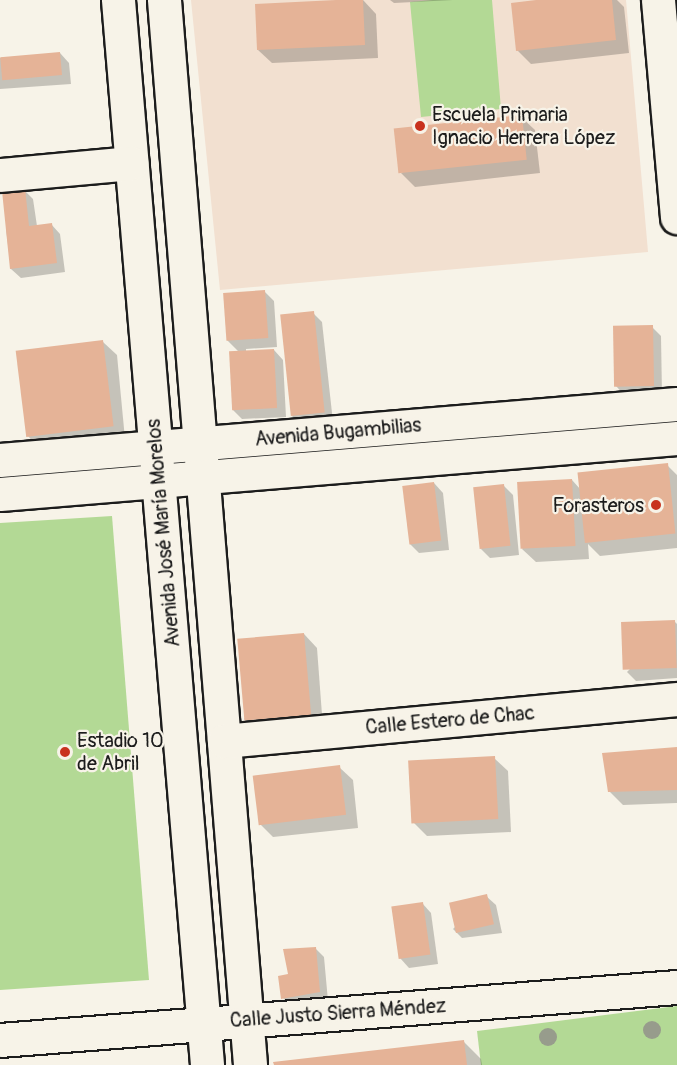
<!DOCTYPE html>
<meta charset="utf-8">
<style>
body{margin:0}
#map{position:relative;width:677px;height:1065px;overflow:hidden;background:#f7f3e8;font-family:Pangolin,sans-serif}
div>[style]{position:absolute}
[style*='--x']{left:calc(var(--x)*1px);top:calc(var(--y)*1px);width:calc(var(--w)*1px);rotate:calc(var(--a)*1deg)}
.built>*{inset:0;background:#f2e0d0}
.green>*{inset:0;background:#b3d995}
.shadow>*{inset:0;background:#0003}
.building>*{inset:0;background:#e5b397;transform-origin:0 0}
.roads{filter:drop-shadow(2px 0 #1c1c1c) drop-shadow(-2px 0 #1c1c1c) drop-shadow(0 2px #1c1c1c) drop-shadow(0 -2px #1c1c1c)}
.minor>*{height:33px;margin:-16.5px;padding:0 16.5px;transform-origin:16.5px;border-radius:16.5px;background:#f7f3e8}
.major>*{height:33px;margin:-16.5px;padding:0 16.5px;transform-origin:16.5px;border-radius:16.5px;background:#f7f3e8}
.trees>*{width:18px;height:18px;margin:-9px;border-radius:50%;background:#979c8c}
.dots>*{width:16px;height:16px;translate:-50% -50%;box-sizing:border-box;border:3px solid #f7f3e8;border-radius:50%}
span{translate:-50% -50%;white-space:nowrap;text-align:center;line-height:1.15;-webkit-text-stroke:4.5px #f7f3e8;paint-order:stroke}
.poi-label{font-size:20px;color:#1c1c1c}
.left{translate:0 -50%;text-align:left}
.right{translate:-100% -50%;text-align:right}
.street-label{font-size:20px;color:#1c1c1c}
</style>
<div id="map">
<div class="built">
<div style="clip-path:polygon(191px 0,626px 0,648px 252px,220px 290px)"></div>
</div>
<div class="green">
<div style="clip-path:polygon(433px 0,492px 0,501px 109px,421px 117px,410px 2px)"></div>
<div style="clip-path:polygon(112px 516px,149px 980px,0 990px,0 523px)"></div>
<div style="clip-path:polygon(677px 1006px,677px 1065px,481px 1065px,477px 1031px)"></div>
</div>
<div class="shadow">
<div style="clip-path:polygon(363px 0,376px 14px,378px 58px,272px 63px,258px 50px)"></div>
<div style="clip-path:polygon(390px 0,453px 0,394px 3px)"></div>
<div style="clip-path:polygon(550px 0,617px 0,624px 7px,629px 53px,531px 64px,517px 50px)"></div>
<div style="clip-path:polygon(60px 53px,69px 63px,71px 84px,0 89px,0 58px)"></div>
<div style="clip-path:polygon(521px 117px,535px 130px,540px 173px,415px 187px,401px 173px)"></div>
<div style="clip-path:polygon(24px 190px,33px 199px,37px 226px,51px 224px,60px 234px,65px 272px,21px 278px,11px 269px,6px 229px,8px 229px)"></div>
<div style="clip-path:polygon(264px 291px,274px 301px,277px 347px,246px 349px,246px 352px,274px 350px,283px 360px,286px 417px,242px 419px,233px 410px,239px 352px,227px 340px)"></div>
<div style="clip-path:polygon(313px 313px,322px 322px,333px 422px,301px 425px,292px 416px)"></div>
<div style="clip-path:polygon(652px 327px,661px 336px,662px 395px,625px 396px,616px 386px)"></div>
<div style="clip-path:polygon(103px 342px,117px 355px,125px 439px,40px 449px,27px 435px)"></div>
<div style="clip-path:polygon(667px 465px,677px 475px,677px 548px,600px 556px,588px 544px,589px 559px,536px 562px,522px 549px,572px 480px,581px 490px)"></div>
<div style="clip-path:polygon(434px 483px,443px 493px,449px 550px,419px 553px,410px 544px)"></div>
<div style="clip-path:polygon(503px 485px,513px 495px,519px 555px,490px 558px,481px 549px)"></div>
<div style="clip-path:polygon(675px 622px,677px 624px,677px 678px,636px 681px,627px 672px)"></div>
<div style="clip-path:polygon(304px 634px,317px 648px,323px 728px,258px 733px,244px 719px)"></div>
<div style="clip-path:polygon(677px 749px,677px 803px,623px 805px,609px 791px)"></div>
<div style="clip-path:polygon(494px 758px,508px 771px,511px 832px,427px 836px,413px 822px)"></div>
<div style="clip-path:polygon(339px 767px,353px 780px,358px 828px,273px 837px,260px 824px)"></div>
<div style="clip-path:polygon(486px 896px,496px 905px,502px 933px,462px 938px,453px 929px)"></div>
<div style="clip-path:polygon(422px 903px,431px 913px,438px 964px,409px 968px,400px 958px)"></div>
<div style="clip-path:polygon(315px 948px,324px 957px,328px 1001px,292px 1007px,283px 998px,290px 975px)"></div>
<div style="clip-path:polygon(464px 1042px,481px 1059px,482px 1065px,275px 1065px)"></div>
</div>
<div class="building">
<div style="clip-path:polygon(336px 0,363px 0,365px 45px,257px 50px,255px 4px)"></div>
<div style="clip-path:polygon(536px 0,612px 0,616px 40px,516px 51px,511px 3px)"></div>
<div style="left:60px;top:52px;width:23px;height:60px;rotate:85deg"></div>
<div style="left:522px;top:115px;width:45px;height:129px;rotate:84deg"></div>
<div style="clip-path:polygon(25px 188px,29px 226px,52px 223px,57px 263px,10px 269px,2px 191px)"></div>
<div style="left:265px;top:290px;width:48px;height:42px;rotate:86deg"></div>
<div style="left:314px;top:311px;width:102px;height:34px;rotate:84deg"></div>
<div style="left:653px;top:325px;width:61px;height:40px;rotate:89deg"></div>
<div style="left:103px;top:340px;width:87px;height:88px;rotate:83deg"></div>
<div style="left:274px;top:349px;width:59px;height:45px;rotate:87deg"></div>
<div style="left:668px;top:463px;width:71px;height:91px;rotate:84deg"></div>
<div style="left:572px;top:479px;width:67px;height:55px;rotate:87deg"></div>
<div style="left:434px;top:482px;width:59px;height:32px;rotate:83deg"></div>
<div style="left:504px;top:484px;width:62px;height:31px;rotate:84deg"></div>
<div style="left:675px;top:620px;width:48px;height:54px;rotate:88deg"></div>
<div style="left:304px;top:633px;width:82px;height:67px;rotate:85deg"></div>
<div style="clip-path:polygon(677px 747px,677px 790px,608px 792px,602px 753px)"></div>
<div style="left:495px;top:756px;width:63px;height:87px;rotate:87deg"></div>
<div style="left:340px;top:765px;width:50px;height:88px;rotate:83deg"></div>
<div style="left:487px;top:894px;width:31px;height:39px;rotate:77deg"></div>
<div style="left:423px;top:902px;width:53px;height:32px;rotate:82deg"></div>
<div style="clip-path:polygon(316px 947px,320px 992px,281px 999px,278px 976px,288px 974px,283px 949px)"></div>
<div style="clip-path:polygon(464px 1040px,467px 1065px,274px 1065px,273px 1062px)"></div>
</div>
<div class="roads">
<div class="minor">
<div style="--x:118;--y:0;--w:1069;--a:85.22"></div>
<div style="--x:164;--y:0;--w:1068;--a:85.38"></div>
<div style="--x:658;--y:0;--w:218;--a:85"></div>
<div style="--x:0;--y:175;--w:132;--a:-5.2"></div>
<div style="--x:224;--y:741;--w:455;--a:-5.3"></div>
<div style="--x:0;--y:1040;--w:679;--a:-4.48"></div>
</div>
<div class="major">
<div style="--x:0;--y:460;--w:679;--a:-4.73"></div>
<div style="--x:0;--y:494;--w:679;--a:-4.73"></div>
</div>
</div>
<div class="trees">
<div style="left:652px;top:1030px"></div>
<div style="left:548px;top:1037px"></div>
</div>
<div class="dots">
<div style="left:420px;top:126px;background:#c8321e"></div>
<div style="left:656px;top:505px;background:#c8321e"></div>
<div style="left:65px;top:752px;background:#c8321e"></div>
</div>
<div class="poi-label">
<span class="left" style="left:432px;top:126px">Escuela Primaria<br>Ignacio Herrera López</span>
<span class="right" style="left:644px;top:505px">Forasteros</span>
<span class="left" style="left:77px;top:752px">Estadio 10<br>de Abril</span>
</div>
<div class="street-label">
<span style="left:338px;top:432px;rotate:-5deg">Avenida Bugambilias</span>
<span style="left:163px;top:533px;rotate:-95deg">Avenida José María Morelos</span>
<span style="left:450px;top:720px;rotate:-5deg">Calle Estero de Chac</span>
<span style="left:338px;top:1013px;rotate:-4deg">Calle Justo Sierra Méndez</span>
</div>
</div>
